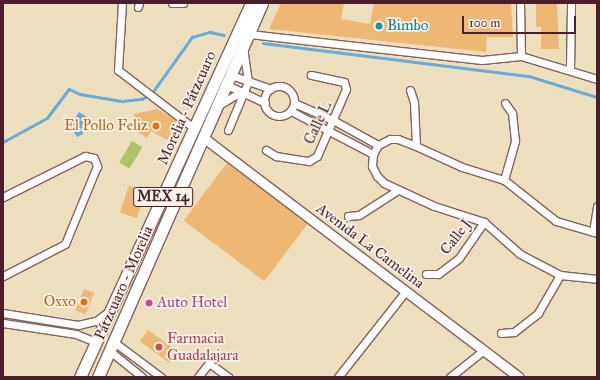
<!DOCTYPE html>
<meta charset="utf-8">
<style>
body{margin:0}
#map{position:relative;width:600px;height:380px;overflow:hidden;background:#eddfbe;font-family:"IM FELL Great Primer",serif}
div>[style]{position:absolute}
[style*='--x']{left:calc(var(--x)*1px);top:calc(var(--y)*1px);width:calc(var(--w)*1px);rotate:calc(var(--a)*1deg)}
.green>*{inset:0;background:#aec266;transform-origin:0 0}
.water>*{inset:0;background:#66abdc}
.stream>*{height:2.5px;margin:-1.25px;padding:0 1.25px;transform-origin:1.25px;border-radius:1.25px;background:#66abdc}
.building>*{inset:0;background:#edb774;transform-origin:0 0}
.roads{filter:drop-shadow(1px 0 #83625e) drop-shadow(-1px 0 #83625e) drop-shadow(0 1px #83625e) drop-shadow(0 -1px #83625e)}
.minor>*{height:7px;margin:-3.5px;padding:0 3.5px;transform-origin:3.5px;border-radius:3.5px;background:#fff}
.minor>.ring{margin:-3.5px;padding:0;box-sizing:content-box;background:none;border:7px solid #fff;border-radius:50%}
.tertiary>*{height:9px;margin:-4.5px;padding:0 4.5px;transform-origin:4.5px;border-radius:4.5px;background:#fff}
.primary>*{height:11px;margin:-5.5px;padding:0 5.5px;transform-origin:5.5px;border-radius:5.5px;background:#fff}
.dots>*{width:11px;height:11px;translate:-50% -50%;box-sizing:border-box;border:2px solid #f7f3e8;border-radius:50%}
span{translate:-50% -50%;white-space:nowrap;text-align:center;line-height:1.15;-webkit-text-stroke:3.5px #f7f3e8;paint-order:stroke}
.shield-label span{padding:1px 3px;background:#f7f3e8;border:1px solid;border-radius:3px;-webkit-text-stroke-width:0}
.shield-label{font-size:14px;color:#4a1f2b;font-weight:700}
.culture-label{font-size:15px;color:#0d838f}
.left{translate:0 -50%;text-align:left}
.street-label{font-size:15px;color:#4a1f2b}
.food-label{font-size:15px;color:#c56008}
.right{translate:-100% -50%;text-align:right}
.hotel-label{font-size:15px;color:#b23c85}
.health-label{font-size:15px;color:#be3a42}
.frame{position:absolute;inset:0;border:4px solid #4a1f2b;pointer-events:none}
.scale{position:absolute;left:462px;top:16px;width:114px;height:18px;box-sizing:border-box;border:2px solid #4a1f2b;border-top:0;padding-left:5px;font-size:12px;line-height:14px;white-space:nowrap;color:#4a1f2b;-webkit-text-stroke:3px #f7f3e8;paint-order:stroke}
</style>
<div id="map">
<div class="green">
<div style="left:132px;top:141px;width:12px;height:25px;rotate:31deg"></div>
</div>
<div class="water">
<div style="clip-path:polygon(79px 112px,87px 117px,82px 125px,83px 134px,77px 137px,70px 126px)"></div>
</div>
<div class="stream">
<div style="--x:263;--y:43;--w:268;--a:7.1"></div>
<div style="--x:529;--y:76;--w:71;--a:17.2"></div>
<div style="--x:3;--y:142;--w:50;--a:-28.6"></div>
<div style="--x:47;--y:118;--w:36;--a:-53"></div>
<div style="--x:69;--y:89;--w:12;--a:24"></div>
<div style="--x:80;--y:94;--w:43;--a:9.5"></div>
<div style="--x:122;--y:101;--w:20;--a:-6"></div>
<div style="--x:142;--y:99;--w:12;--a:-31"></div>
<div style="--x:152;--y:93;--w:69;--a:-54.5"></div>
<div style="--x:192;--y:37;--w:19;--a:-16"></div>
<div style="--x:210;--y:32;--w:14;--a:12"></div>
</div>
<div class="building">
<div style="clip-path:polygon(281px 3px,344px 3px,341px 19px,370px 24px,374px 3px,511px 3px,513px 37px,487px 37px,486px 52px,269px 29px)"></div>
<div style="clip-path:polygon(536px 3px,557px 3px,559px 49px,541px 49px,541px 27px,536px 27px)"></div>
<div style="clip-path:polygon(157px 109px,177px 121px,167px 140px,151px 131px,147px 138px,139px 133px,134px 114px)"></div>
<div style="left:227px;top:163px;width:101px;height:72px;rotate:37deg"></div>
<div style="left:129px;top:186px;width:18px;height:28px;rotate:19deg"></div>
<div style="left:84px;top:289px;width:11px;height:23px;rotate:22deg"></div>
<div style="left:148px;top:330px;width:37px;height:14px;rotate:36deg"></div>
</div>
<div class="roads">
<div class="minor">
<div style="--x:122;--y:3;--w:67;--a:93.4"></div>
<div style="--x:118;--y:70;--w:97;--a:37.5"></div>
<div style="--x:172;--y:3;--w:11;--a:0"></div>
<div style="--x:520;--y:3;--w:53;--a:88.9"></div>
<div style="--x:138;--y:7;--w:4;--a:-76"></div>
<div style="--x:249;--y:34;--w:234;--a:6.4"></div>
<div style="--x:482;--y:60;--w:39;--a:-6"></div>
<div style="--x:521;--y:56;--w:79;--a:16.8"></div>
<div style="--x:570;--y:70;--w:67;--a:-89.1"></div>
<div style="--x:231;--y:75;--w:42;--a:19.3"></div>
<div style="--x:227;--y:85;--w:42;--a:25.3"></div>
<div class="ring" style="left:264px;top:86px;width:23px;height:23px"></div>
<div style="--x:410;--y:90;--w:13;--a:72"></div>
<div style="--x:414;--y:102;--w:44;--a:87.4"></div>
<div style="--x:294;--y:103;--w:43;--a:23.6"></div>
<div style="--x:333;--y:120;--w:51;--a:29.1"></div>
<div style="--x:219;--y:105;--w:26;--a:-31"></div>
<div style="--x:291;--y:111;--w:93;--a:27.7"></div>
<div style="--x:228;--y:130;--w:52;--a:-67.4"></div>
<div style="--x:248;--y:82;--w:34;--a:-98"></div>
<div style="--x:266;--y:150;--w:12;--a:31"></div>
<div style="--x:276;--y:156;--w:33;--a:9"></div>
<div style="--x:309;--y:161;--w:9;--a:-32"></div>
<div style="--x:317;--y:156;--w:73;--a:-66.6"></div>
<div style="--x:346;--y:89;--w:7;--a:-106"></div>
<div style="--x:344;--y:82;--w:34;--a:-168"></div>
<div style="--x:504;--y:180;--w:41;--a:-74.2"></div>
<div style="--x:515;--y:141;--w:28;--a:-96"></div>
<div style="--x:512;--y:113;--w:12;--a:-125"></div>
<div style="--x:3;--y:197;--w:92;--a:-26.6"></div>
<div style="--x:85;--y:156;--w:9;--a:13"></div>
<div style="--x:94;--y:158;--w:9;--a:69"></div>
<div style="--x:97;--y:166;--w:84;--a:112.3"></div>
<div style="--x:65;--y:244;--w:70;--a:152.7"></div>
<div style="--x:348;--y:216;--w:11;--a:-5"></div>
<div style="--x:359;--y:215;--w:46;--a:-32.7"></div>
<div style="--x:593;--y:232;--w:26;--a:-81"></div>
<div style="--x:597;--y:233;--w:43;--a:-163.7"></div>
<div style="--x:556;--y:221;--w:66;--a:-141.7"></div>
<div style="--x:504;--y:180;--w:44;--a:-162.8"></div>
<div style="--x:462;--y:167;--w:51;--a:-155.5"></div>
<div style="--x:416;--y:146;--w:19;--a:-159"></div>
<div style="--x:398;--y:139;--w:8;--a:180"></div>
<div style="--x:390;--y:139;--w:13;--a:153"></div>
<div style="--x:378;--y:145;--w:10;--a:119"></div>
<div style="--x:373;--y:154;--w:12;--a:95"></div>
<div style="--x:372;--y:166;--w:11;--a:63"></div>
<div style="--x:377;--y:176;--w:10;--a:45"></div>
<div style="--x:384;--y:183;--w:55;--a:24.7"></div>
<div style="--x:434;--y:206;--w:52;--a:17.7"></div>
<div style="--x:484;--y:222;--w:48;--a:41.6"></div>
<div style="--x:520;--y:254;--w:45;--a:27.7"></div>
<div style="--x:560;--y:275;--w:37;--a:6"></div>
<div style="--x:426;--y:274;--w:12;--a:0"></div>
<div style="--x:438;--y:274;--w:26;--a:-37"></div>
<div style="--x:459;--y:258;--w:44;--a:-55.2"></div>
<div style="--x:3;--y:313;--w:76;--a:9.1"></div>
<div style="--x:78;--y:325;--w:18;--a:-13"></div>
<div style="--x:96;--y:321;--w:15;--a:-37"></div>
<div style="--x:3;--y:323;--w:74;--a:8.6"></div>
<div style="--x:76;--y:334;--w:22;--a:22"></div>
<div style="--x:501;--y:333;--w:13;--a:-4"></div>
<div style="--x:514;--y:332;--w:31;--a:-38"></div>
<div style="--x:538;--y:313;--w:44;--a:-59.9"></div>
<div style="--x:114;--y:342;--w:59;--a:36.7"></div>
<div style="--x:110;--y:351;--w:41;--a:39.1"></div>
<div style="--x:198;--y:377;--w:18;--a:-52"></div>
<div style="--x:209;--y:363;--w:24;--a:36"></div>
<div style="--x:338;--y:377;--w:110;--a:-51.7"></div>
<div style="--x:450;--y:377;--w:43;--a:-38.5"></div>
</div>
<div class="tertiary">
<div style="--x:204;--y:138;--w:395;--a:37.2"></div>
</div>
<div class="primary">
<div style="--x:80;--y:377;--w:411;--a:-65.4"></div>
<div style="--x:98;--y:377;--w:408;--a:-66.3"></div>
</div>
</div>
<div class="dots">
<div style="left:379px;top:26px;background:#0f9aa8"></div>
<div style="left:156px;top:126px;background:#e8710a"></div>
<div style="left:84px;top:302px;background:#e8710a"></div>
<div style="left:149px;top:303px;background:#d1479c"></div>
<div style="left:159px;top:347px;background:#e0444e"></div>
</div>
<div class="shield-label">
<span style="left:163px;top:197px">MEX 14</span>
</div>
<div class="culture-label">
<span class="left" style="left:387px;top:26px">Bimbo</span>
</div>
<div class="street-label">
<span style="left:187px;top:108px;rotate:-66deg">Morelia - Pátzcuaro</span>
<span style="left:318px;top:123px;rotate:-65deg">Calle L</span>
<span style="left:456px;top:237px;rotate:-52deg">Calle J</span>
<span style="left:370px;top:246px;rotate:37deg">Avenida La Camelina</span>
<span style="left:124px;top:283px;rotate:-66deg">Pátzcuaro - Morelia</span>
</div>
<div class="food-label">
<span class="right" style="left:148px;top:126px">El Pollo Feliz</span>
<span class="right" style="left:76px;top:302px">Oxxo</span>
</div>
<div class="hotel-label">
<span class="left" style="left:157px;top:303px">Auto Hotel</span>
</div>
<div class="health-label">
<span class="left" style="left:167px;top:347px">Farmacia<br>Guadalajara</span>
</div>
<div class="frame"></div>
<div class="scale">100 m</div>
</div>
